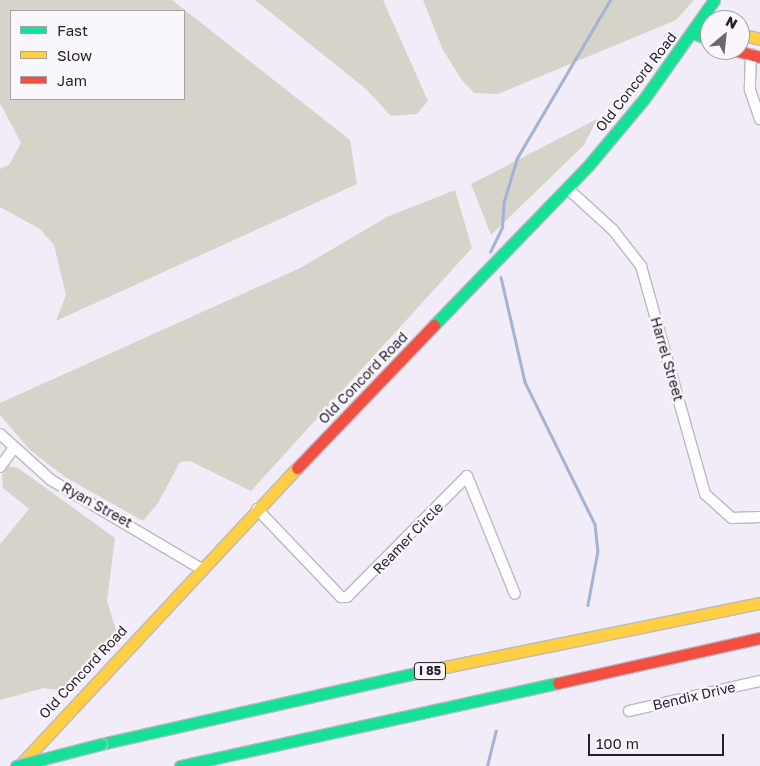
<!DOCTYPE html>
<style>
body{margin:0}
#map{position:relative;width:760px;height:766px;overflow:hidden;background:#f2ebf8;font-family:"Golos Text",sans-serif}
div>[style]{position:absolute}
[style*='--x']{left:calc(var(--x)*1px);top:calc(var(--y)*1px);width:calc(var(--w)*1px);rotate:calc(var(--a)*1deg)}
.green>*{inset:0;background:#d6d4ca}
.stream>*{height:2.5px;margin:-1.25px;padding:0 1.25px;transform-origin:1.25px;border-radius:1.25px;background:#a4b3d2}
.roads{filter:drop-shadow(1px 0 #bdb8c2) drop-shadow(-1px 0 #bdb8c2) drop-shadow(0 1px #bdb8c2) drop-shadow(0 -1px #bdb8c2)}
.street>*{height:10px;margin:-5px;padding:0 5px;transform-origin:5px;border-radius:5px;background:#fdfcfe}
.fast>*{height:11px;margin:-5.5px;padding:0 5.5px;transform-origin:5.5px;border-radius:5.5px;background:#16e098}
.slow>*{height:11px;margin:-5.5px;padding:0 5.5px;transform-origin:5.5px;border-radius:5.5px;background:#ffcf43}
.jam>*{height:11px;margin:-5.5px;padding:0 5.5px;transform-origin:5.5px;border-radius:5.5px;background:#f24e42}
.bridges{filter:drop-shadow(1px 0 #bdb8c2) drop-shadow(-1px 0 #bdb8c2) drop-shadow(0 1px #bdb8c2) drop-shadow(0 -1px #bdb8c2)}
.fast-bridge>*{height:11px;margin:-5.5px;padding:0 5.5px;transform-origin:5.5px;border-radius:5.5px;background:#16e098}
span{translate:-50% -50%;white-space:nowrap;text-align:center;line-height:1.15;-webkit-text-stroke:4.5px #faf7fc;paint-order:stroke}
.shield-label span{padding:1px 4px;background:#faf7fc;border:1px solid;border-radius:4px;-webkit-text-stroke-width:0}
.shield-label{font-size:12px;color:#241f28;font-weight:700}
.street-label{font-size:14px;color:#241f28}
.legend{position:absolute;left:10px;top:10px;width:175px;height:90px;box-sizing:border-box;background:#faf7fc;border:1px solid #a4a1a7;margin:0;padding:6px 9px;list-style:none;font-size:15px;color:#241f28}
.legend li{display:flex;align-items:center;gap:10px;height:25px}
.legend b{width:25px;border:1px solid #a4a1a7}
.north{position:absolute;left:700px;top:10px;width:50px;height:50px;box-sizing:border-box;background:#faf7fc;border:1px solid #a4a1a7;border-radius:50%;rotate:28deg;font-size:14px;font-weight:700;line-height:20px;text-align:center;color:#241f28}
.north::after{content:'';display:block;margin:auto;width:18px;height:22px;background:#6c6671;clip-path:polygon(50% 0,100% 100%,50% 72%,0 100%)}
.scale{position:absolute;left:588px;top:734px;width:136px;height:22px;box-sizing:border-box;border:2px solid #241f28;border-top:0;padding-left:6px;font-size:15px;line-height:18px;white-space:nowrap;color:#241f28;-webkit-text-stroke:4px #faf7fc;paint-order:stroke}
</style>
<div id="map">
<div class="green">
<div style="clip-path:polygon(evenodd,0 0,172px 0,350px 140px,357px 184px,56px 321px,66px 295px,54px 245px,40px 229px,0 207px,0 169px,9px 165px,21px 143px,0 103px,0 0,11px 11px,184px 11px,184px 99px,11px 99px,11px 11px)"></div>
<div style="clip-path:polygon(255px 0,383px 0,428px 101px,417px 114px,391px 116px,366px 89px)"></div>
<div style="clip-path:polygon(423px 0,694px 0,676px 20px,498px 94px,474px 93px,461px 79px,443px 50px)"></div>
<div style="clip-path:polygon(597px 119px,584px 145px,491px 235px,471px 184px)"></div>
<div style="clip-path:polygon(455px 190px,472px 248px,251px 491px,190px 461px,180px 462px,158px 503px,143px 521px,65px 477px,30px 450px,0 415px,0 403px,300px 268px,387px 217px)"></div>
<div style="clip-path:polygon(8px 466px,18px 468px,115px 538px,107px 601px,116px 630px,67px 691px,44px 688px,0 700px,0 544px,29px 509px,3px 488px,2px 475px)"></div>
</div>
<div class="stream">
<div style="--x:490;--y:252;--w:28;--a:-64"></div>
<div style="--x:502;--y:227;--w:26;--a:-86"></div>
<div style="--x:504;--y:201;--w:45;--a:-73.2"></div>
<div style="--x:517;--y:158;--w:183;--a:-59.5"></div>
<div style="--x:501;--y:277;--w:108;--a:77.1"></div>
<div style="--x:525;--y:382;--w:158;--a:63.8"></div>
<div style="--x:595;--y:524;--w:27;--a:84"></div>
<div style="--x:598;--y:551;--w:55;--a:100.5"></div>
<div style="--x:487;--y:766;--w:36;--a:-76"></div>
</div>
<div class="roads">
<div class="street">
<div style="--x:751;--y:54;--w:36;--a:92"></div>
<div style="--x:750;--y:90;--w:31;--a:71"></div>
<div style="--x:567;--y:188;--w:62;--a:42.4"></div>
<div style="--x:613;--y:230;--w:46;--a:52.1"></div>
<div style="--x:641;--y:266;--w:237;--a:74.3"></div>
<div style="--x:705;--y:494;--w:36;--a:42"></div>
<div style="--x:732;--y:518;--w:28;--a:-2"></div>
<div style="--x:0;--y:434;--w:69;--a:42"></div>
<div style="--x:51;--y:480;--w:173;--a:30.6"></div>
<div style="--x:0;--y:467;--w:22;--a:-54"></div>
<div style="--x:257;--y:509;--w:122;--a:46.3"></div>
<div style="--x:341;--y:597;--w:6;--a:0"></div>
<div style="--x:347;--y:597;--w:170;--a:-45.2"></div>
<div style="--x:467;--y:476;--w:127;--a:67.9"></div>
<div style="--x:629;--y:711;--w:134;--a:-12.9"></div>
</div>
<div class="fast">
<div style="--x:693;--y:33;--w:18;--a:22"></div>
<div style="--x:434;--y:325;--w:221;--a:-45.9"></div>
<div style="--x:588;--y:166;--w:87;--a:-50.1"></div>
<div style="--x:644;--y:99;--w:121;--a:-54.7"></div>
<div style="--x:101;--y:744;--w:337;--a:-12.7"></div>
<div style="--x:180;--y:766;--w:387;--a:-12.4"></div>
</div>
<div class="slow">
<div style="--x:740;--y:34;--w:21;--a:14"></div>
<div style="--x:430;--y:670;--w:337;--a:-11.5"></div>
<div style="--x:19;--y:766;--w:408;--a:-47"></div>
</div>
<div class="jam">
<div style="--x:734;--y:50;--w:27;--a:15"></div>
<div style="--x:297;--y:468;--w:198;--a:-46.2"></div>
<div style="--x:558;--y:683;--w:207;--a:-12.6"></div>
</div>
</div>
<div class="bridges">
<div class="fast-bridge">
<div style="--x:16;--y:766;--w:88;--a:-14.5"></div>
</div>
</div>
<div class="shield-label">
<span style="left:430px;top:671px">I 85</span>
</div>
<div class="street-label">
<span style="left:636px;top:82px;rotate:-52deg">Old Concord Road</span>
<span style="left:667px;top:359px;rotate:74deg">Harrel Street</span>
<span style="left:363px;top:378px;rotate:-46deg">Old Concord Road</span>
<span style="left:97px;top:505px;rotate:29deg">Ryan Street</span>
<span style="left:408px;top:538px;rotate:-46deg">Reamer Circle</span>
<span style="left:83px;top:672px;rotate:-47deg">Old Concord Road</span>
<span style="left:694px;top:696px;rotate:-13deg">Bendix Drive</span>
</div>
<ul class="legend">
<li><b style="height:6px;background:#16e098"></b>Fast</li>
<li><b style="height:6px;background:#ffcf43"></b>Slow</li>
<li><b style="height:6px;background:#f24e42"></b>Jam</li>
</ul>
<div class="north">N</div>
<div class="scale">100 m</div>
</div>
